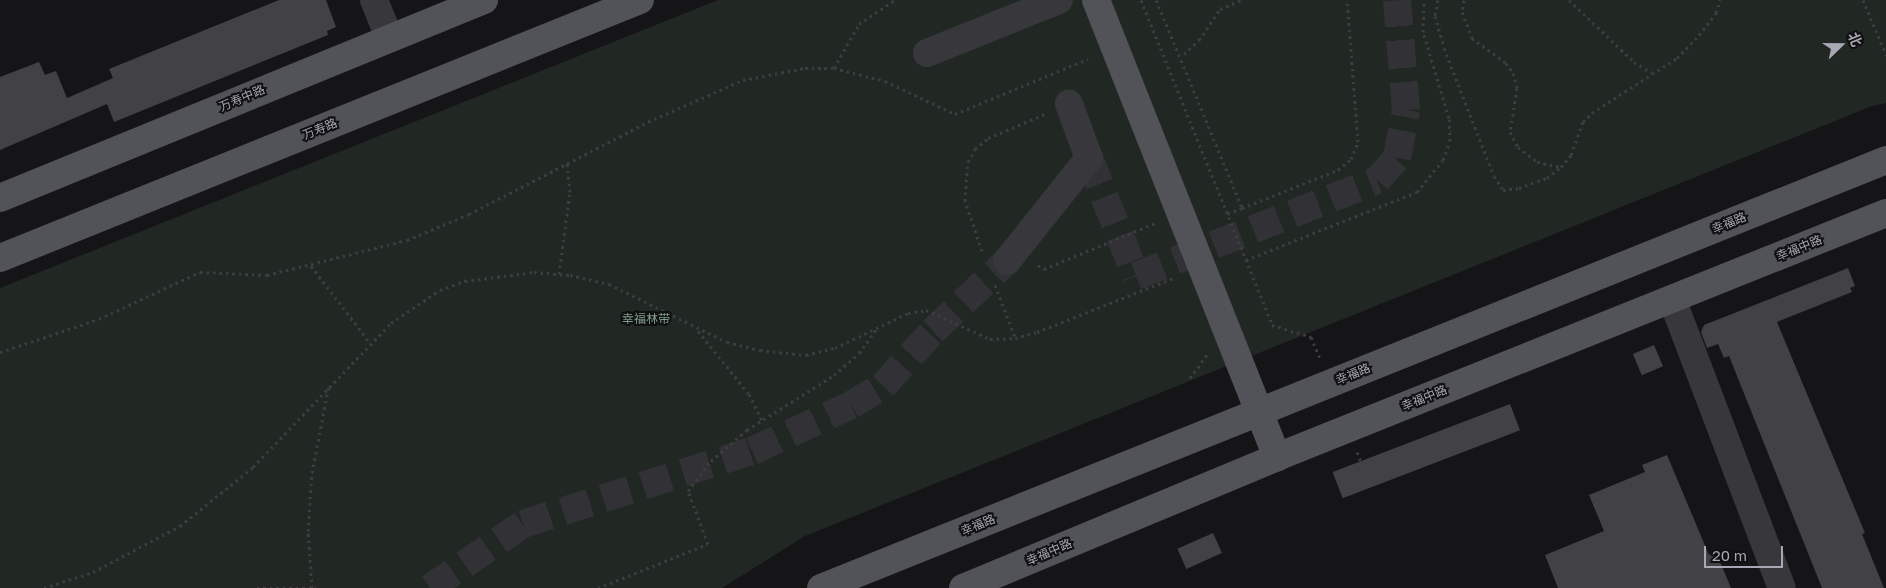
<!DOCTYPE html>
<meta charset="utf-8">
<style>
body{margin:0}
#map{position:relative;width:1886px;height:588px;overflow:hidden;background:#151416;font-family:"Golos Text","Noto Sans SC",sans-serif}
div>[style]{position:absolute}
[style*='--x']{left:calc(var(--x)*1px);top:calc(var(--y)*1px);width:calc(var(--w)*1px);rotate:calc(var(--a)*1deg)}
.green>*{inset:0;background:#212824}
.building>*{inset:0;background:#424146;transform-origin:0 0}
.minor-tunnel>*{height:28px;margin-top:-14px;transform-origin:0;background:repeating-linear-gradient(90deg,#323236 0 28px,transparent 0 42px)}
.path>*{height:3px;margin-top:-1.5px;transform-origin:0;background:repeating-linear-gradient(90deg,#3c3c41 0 2.5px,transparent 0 6.5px)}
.minor>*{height:28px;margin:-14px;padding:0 14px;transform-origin:14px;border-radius:14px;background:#38383c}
.major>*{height:28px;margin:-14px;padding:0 14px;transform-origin:14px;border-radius:14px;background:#525259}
span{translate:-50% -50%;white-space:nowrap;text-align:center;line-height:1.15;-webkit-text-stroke:4px #100f11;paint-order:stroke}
.street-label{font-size:12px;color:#a8a8b4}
.park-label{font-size:12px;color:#819d8a}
.north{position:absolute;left:1816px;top:20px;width:50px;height:50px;-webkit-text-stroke:4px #100f11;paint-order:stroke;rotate:68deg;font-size:14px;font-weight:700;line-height:20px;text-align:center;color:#a8a8b4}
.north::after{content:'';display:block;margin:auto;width:18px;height:22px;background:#a8a8b4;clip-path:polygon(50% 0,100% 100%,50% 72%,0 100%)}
.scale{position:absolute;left:1704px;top:546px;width:79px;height:22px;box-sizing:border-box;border:2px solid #a8a8b4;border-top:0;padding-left:6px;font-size:15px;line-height:18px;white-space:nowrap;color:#a8a8b4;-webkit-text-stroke:4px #100f11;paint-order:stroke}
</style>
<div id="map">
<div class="green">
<div style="clip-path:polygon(718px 0,1886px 0,1886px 103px,1872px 106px,805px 536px,722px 588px,0 588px,0 288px)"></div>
</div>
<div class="building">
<div style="clip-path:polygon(279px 0,326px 0,336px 27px,327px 31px,328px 35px,114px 122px,107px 104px,0 150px,0 77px,39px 62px,45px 75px,56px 71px,67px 98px,113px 78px,109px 69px)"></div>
<div style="clip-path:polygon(1848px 268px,1855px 286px,1850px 288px,1852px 292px,1777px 322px,1865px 533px,1862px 534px,1884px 588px,1822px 588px,1729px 356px,1724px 358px,1718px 344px,1707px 348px,1701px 332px,1704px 325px)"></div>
<div style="left:1654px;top:345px;width:23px;height:23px;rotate:67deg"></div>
<div style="left:1510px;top:404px;width:28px;height:190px;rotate:69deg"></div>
<div style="clip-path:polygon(1667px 455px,1709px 555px,1716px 552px,1731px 588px,1558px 588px,1545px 555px,1604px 531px,1589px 495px,1645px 472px,1642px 465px)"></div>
<div style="left:1213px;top:533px;width:22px;height:39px;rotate:66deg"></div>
</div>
<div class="minor-tunnel">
<div style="--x:1089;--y:158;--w:127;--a:68.3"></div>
<div style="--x:1136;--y:276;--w:259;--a:-21.7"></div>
<div style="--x:1377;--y:180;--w:30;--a:-48"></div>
<div style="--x:1397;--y:158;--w:49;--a:-79.4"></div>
<div style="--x:1406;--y:110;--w:110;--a:-94.7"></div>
<div style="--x:430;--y:588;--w:113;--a:-34.5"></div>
<div style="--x:523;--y:524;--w:240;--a:-17.7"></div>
<div style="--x:752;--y:451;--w:109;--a:-24.9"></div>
<div style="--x:851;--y:405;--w:37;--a:-31"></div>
<div style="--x:883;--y:386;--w:74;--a:-47.7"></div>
<div style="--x:933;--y:331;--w:102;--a:-43.4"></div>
</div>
<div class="path">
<div style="--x:1141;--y:0;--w:350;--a:68"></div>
<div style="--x:1272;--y:325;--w:41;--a:17.1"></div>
<div style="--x:1311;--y:337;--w:23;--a:67"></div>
<div style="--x:1156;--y:0;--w:225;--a:67.5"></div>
<div style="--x:1242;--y:208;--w:16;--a:158"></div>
<div style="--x:1438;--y:0;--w:16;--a:101"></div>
<div style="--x:1435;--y:16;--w:33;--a:74"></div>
<div style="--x:1444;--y:48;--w:137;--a:68.7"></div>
<div style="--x:1494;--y:176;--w:17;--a:57"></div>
<div style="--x:1503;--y:190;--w:16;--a:-7"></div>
<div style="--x:1519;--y:188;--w:30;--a:-20"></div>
<div style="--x:1547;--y:178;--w:18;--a:-38"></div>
<div style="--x:1561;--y:167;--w:16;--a:-50"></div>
<div style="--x:1571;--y:155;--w:35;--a:-70"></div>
<div style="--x:1583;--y:122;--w:13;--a:-45"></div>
<div style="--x:1592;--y:113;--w:101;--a:-32.9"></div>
<div style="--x:1677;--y:58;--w:32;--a:-46"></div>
<div style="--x:1699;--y:35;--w:28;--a:-52"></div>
<div style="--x:1716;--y:13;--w:14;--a:-73"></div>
<div style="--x:1464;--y:0;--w:12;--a:99"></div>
<div style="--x:1462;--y:12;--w:28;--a:69"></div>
<div style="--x:1472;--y:38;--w:42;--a:36.3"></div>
<div style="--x:1506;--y:63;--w:12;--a:55"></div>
<div style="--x:1513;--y:73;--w:16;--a:75"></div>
<div style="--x:1517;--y:88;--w:45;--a:99"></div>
<div style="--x:1510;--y:132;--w:17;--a:62"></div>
<div style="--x:1518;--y:147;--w:24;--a:38"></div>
<div style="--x:1537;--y:162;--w:25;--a:12"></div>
<div style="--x:1569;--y:0;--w:90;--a:43.6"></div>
<div style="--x:1634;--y:62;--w:21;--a:31"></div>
<div style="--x:1863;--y:0;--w:60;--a:67.3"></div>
<div style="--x:1184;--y:54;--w:21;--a:-43"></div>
<div style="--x:1199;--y:40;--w:37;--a:-56"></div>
<div style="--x:1220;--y:9;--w:23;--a:-23"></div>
<div style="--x:834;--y:68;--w:51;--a:-60.4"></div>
<div style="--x:859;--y:24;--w:43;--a:-33.7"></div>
<div style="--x:1242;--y:208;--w:103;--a:-21.6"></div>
<div style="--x:1338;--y:170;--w:17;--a:-40"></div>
<div style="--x:1351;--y:159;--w:18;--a:-68"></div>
<div style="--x:1358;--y:142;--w:142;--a:-94.4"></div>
<div style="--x:982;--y:251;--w:53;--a:-108.8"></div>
<div style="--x:965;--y:201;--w:39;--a:-86"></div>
<div style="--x:968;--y:162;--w:15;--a:-62"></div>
<div style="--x:975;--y:149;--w:17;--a:-40"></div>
<div style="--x:988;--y:138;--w:62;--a:-22.8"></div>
<div style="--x:1246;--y:260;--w:184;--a:-21.7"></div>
<div style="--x:1417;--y:192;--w:41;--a:-50.9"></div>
<div style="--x:1443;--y:160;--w:20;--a:-70"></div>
<div style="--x:1450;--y:141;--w:23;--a:-92"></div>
<div style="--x:1449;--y:118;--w:90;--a:-106.8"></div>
<div style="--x:1423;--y:32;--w:32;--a:-88"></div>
<div style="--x:1038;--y:265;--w:7;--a:34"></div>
<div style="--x:1044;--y:269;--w:120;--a:-22.5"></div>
<div style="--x:311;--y:266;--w:97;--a:52.5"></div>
<div style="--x:559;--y:274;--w:83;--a:-82.4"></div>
<div style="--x:570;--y:192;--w:30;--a:-96"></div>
<div style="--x:995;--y:285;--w:56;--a:69"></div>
<div style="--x:698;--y:331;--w:81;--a:51"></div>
<div style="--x:749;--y:394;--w:30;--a:64"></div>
<div style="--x:0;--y:352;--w:104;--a:-18.4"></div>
<div style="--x:99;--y:319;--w:111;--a:-25"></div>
<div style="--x:200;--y:272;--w:67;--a:2.6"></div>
<div style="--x:267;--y:275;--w:144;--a:-14"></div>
<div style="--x:407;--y:240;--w:67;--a:-22.8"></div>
<div style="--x:469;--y:214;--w:208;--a:-27.2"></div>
<div style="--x:654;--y:119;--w:97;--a:-23.7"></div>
<div style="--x:743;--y:80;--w:63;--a:-11"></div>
<div style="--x:805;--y:68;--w:29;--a:0"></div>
<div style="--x:834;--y:68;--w:53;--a:14.3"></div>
<div style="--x:885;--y:81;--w:77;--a:25.2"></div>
<div style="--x:955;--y:114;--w:144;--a:-22.5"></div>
<div style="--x:1190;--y:378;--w:29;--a:-54"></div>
<div style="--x:1357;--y:452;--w:9;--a:69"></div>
<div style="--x:44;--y:588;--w:52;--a:-18.1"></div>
<div style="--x:93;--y:572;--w:98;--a:-27.9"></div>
<div style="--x:180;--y:526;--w:94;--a:-38.9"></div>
<div style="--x:253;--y:467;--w:199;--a:-46.2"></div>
<div style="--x:391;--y:323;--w:59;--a:-34"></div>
<div style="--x:440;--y:290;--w:27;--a:-20"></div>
<div style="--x:465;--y:281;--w:70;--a:-7.4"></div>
<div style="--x:534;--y:272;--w:36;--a:5"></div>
<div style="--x:570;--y:275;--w:40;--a:13"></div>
<div style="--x:609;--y:284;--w:131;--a:26.2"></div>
<div style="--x:727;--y:342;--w:34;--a:14"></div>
<div style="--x:760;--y:350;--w:46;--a:6.2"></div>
<div style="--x:806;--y:355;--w:30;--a:-14"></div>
<div style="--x:835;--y:348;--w:81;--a:-25.6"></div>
<div style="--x:908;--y:313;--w:18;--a:-9"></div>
<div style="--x:926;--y:310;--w:70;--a:24.4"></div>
<div style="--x:990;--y:339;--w:25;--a:-2"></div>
<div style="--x:1015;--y:338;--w:23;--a:-15"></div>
<div style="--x:1037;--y:332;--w:149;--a:-21.6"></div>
<div style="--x:257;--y:588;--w:59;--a:0"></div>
<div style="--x:312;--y:588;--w:57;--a:-94"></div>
<div style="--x:308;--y:531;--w:58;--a:-86.1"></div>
<div style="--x:312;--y:473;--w:90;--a:-79.1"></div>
<div style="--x:598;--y:588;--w:118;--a:-21.8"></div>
<div style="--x:708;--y:544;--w:57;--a:-110.7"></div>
<div style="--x:688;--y:491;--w:38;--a:-53"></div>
<div style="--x:711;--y:461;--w:48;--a:-40.7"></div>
<div style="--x:747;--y:430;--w:103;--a:-32.3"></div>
<div style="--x:834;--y:375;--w:33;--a:-41"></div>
<div style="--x:859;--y:353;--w:31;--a:-54"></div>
</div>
<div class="minor">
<div style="--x:374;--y:0;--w:40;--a:68"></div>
<div style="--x:927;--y:53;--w:142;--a:-21.9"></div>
<div style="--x:1007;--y:261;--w:132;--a:-51.5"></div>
<div style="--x:1089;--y:158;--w:58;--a:-110.3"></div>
<div style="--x:1672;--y:299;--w:309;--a:69.2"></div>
</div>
<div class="major">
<div style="--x:1096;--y:0;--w:492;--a:68.4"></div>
<div style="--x:0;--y:198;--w:523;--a:-22.25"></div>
<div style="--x:0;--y:258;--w:690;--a:-21.96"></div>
<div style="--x:821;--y:588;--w:1148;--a:-21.89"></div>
<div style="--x:963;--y:588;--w:340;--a:-22.6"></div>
<div style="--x:1277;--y:457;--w:656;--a:-21.83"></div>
</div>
<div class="street-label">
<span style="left:242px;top:98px;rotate:-23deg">万寿中路</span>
<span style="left:320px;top:129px;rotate:-22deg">万寿路</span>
<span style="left:1729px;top:223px;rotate:-22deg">幸福路</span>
<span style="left:1799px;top:248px;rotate:-22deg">幸福中路</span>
<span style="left:1353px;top:374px;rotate:-22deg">幸福路</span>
<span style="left:1424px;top:398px;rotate:-22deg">幸福中路</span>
<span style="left:978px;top:525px;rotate:-22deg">幸福路</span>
<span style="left:1049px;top:552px;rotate:-23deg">幸福中路</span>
</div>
<div class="park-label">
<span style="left:646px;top:319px">幸福林带</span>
</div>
<div class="north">北</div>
<div class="scale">20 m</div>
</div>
